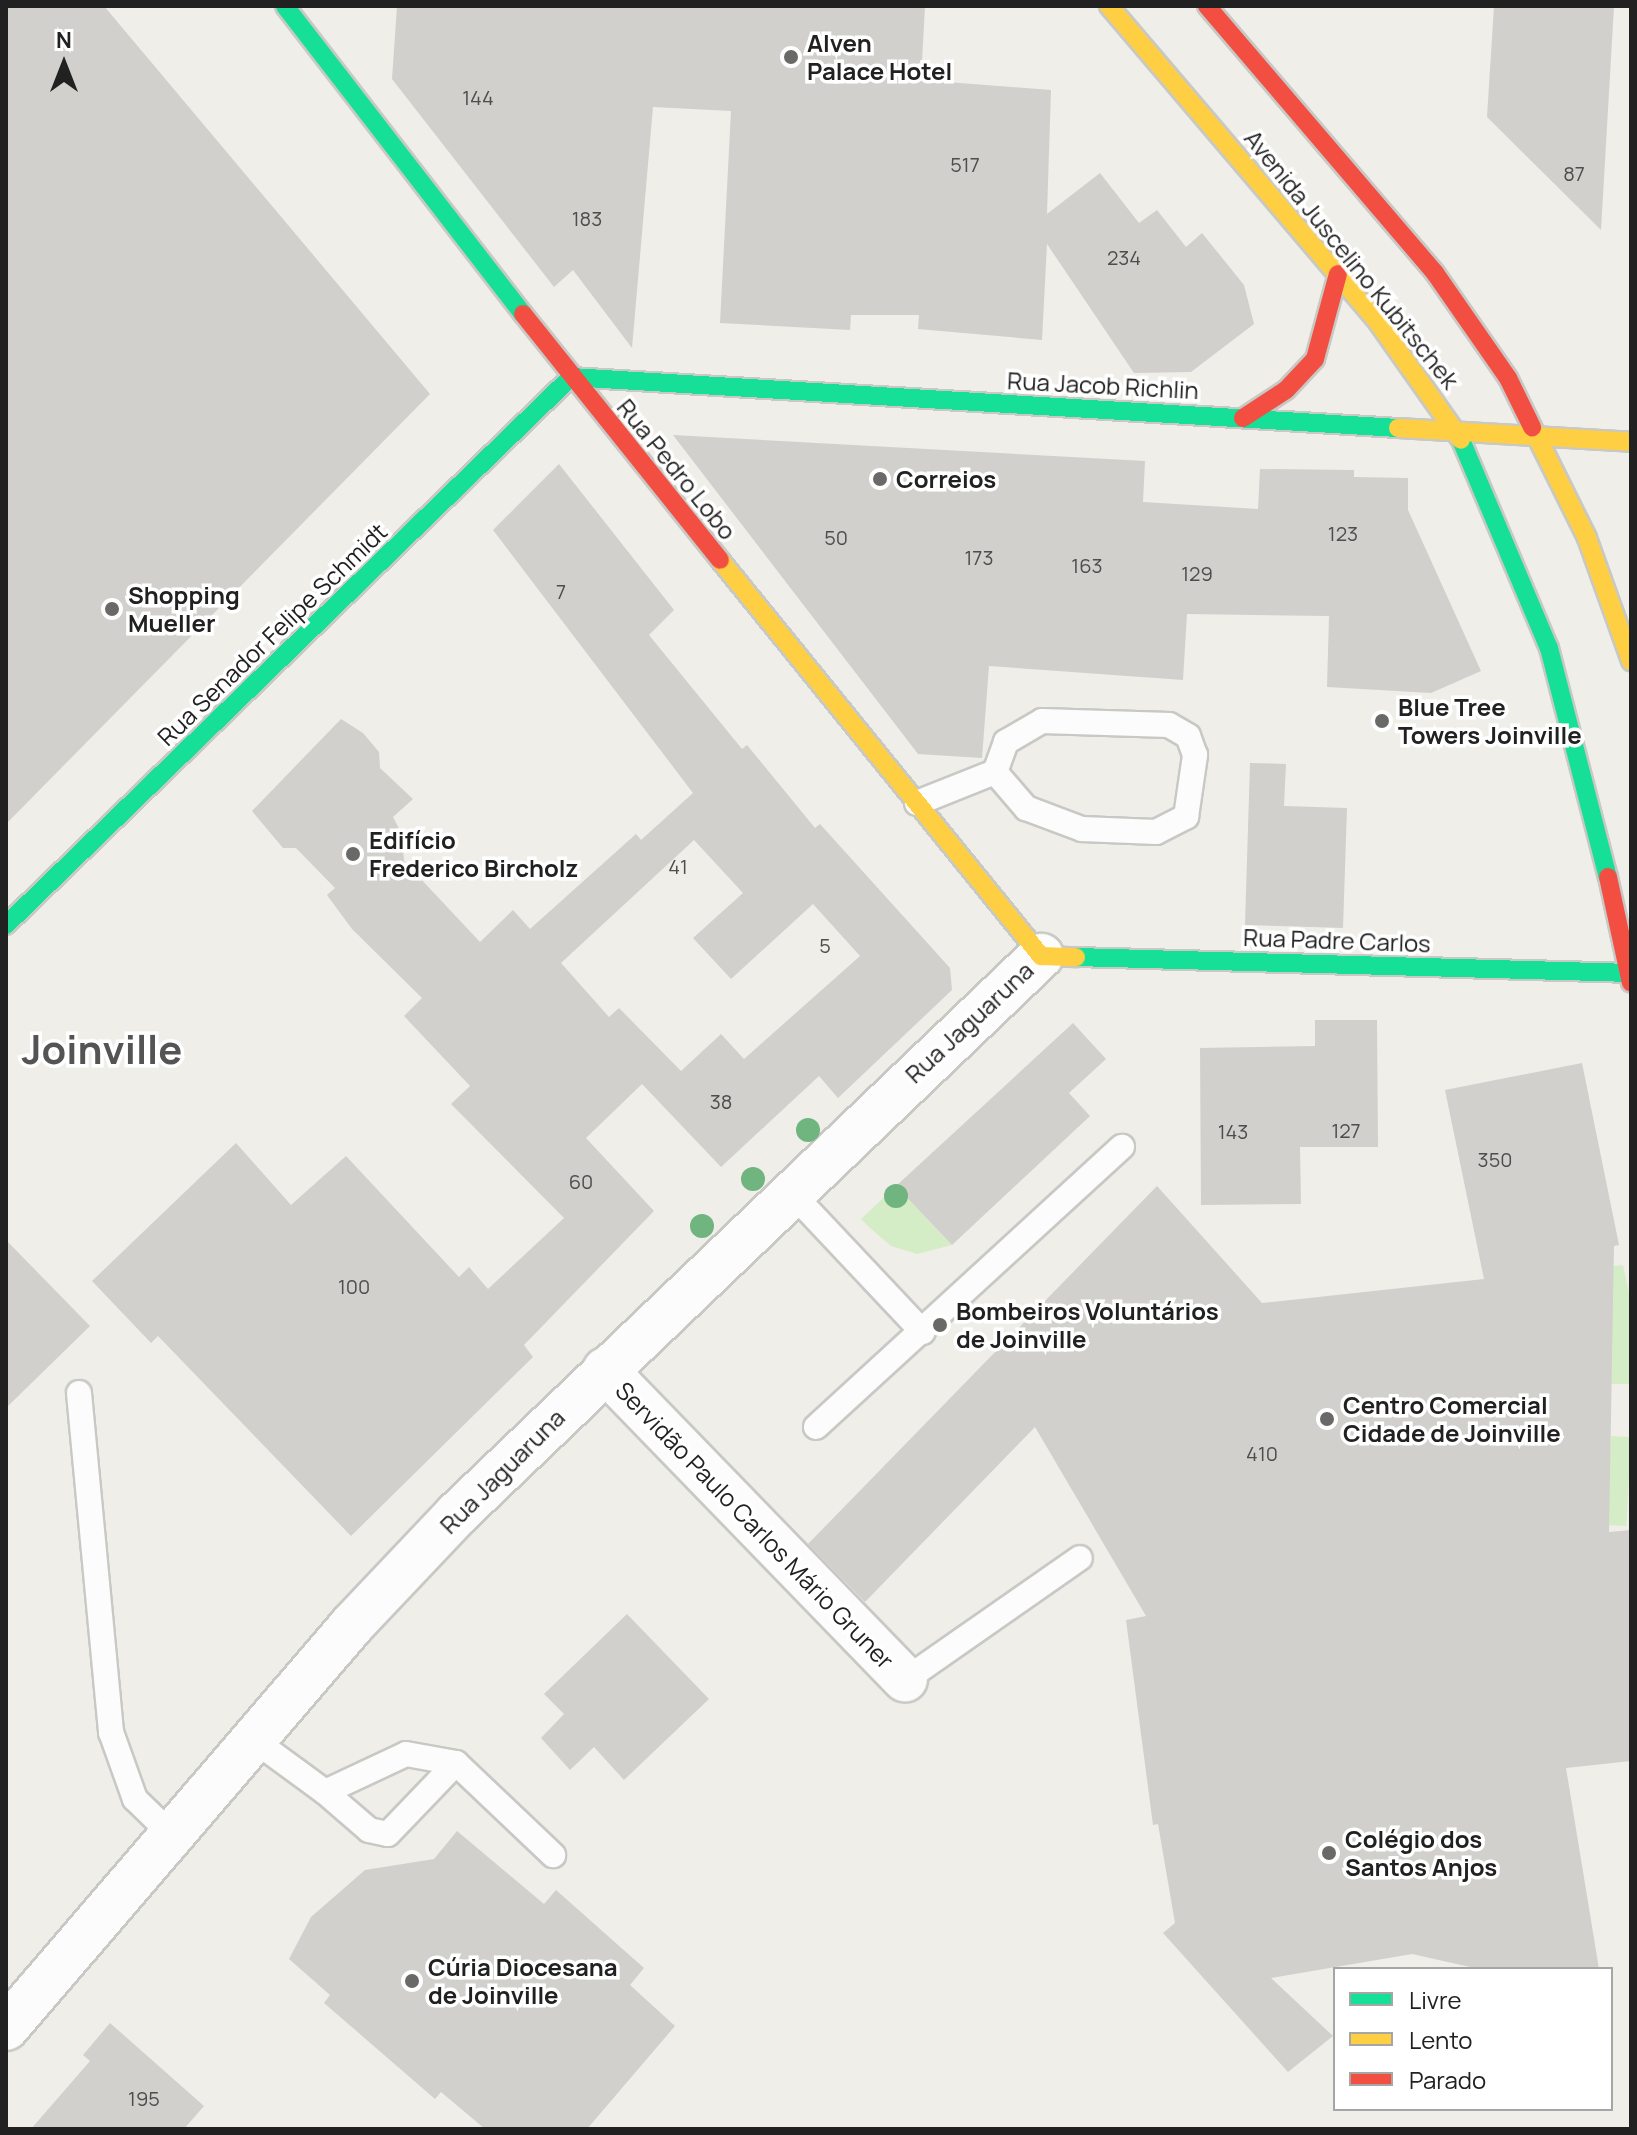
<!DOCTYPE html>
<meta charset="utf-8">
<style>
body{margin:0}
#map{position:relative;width:1637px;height:2135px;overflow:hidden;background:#efeee9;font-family:Manrope,sans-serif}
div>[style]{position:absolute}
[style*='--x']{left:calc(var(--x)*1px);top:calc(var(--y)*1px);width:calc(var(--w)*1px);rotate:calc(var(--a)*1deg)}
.grass>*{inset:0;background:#d5edc7;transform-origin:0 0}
.building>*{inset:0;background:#d1d0cc}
.roads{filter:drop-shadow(2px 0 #c8c8c5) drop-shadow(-2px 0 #c8c8c5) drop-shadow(0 2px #c8c8c5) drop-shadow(0 -2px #c8c8c5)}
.lane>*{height:24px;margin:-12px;padding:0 12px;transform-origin:12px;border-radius:12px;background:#fdfcfc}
.street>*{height:44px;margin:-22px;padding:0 22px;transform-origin:22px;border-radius:22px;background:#fdfcfc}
.fast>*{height:18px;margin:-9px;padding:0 9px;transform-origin:9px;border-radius:9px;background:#16e098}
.slow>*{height:18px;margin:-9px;padding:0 9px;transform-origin:9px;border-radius:9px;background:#ffcf43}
.jam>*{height:18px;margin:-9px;padding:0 9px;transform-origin:9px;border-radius:9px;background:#f24e42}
.trees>*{width:24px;height:24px;margin:-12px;border-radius:50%;background:#70b47f}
.dots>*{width:22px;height:22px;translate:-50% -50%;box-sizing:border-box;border:4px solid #fff;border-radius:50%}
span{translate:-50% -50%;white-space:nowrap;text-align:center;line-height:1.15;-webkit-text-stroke:7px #fff;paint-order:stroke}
.number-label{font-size:20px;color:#4d4d4c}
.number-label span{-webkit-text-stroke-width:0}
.poi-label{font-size:24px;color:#212121;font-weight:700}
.left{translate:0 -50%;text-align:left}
.street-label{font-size:24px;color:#212121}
.town-label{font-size:40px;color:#545454;font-weight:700}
.frame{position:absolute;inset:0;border:8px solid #212121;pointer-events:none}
.legend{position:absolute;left:1333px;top:1967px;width:280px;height:144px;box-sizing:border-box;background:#fff;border:2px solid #a6a6a6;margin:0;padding:10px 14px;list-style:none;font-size:24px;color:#212121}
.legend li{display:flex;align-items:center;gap:16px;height:40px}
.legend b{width:40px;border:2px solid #a6a6a6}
.north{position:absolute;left:24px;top:24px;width:80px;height:80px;-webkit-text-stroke:6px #fff;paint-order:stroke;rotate:0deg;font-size:22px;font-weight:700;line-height:32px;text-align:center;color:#212121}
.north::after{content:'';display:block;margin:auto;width:28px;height:36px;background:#212121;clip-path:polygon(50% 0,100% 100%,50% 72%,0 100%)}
</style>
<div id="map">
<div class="grass">
<div style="clip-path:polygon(896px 1186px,952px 1245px,917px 1254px,891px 1246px,870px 1228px,861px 1219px)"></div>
<div style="clip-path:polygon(1623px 1265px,1631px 1302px,1631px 1384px,1611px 1384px,1613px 1266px)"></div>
<div style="left:1611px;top:1436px;width:20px;height:89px;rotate:3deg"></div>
</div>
<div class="building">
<div style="clip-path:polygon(6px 6px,104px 6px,430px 394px,6px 824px)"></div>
<div style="clip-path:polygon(397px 6px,925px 6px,921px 80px,1051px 90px,1047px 214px,1100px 173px,1139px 223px,1157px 210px,1186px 247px,1202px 233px,1244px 285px,1254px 324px,1191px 372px,1134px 373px,1047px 244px,1042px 340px,918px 329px,919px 315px,851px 315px,850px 330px,720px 323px,731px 111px,653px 107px,632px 348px,573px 270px,554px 287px,392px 79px)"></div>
<div style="clip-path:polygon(1494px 6px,1614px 6px,1601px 230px,1487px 117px)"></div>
<div style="clip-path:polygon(673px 435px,1145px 461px,1143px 502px,1258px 509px,1260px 469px,1354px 470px,1354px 477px,1408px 478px,1408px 510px,1481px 671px,1431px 693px,1327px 687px,1329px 616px,1187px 614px,1183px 680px,989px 666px,982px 758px,918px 754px)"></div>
<div style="clip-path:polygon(evenodd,559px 464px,674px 610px,649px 635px,742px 749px,747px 745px,815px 828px,820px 824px,950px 968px,952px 990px,838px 1098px,819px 1076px,721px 1167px,642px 1084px,586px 1138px,654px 1211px,524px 1345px,533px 1357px,351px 1536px,158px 1336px,151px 1343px,92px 1281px,236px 1143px,291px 1205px,346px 1156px,459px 1277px,469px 1267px,488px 1289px,564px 1218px,451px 1104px,470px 1086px,404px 1016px,422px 998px,352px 929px,327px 895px,335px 888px,296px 848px,283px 848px,252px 811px,341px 719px,363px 733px,379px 752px,380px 768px,413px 799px,393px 817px,402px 834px,404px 861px,480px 942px,513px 910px,530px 929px,636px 834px,641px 840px,693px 793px,493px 530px,559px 464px,694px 840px,743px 893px,693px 938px,731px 979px,813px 904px,860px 956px,744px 1059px,721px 1034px,681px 1071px,619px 1008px,609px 1017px,561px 963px,694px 840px)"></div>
<div style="clip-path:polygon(1250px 763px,1286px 764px,1284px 806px,1347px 808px,1343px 928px,1245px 925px)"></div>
<div style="clip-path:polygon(1315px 1020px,1377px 1020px,1378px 1147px,1300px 1147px,1301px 1204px,1201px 1205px,1200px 1048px,1315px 1046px)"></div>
<div style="clip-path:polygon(1073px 1023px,1106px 1059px,1069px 1093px,1090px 1116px,952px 1245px,896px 1186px)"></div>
<div style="clip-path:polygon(1582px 1063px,1619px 1245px,1614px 1246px,1609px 1532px,1631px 1530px,1631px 1761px,1566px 1768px,1599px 1969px,1479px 1969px,1412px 1954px,1271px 1978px,1333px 2036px,1288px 2072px,1163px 1933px,1175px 1923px,1158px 1824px,1153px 1825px,1126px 1620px,1146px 1616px,1035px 1427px,865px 1602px,808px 1544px,1157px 1186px,1262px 1303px,1484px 1279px,1445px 1090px)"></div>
<div style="clip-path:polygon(6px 1240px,90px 1326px,6px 1408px)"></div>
<div style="clip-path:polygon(627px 1614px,709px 1699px,624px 1780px,594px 1747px,570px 1770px,541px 1738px,564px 1714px,544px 1694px)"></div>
<div style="clip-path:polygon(457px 1831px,544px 1904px,556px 1890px,644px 1968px,630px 1985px,675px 2026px,587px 2129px,485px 2129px,441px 2092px,435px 2099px,324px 2003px,330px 1995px,289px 1959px,311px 1917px,365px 1870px,434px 1859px)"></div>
<div style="clip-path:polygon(110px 2023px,204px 2106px,184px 2129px,31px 2129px,90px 2061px,83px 2055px)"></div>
</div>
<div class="roads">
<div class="lane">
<div style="--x:917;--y:803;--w:84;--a:-21.7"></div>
<div style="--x:995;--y:772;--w:48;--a:49.3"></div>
<div style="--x:1026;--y:808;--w:60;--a:20.6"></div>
<div style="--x:1082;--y:829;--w:74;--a:2.3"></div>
<div style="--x:1156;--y:832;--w:34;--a:-27"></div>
<div style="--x:1186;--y:817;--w:63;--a:-81.7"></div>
<div style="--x:1195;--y:755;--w:20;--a:-110"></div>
<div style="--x:1188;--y:736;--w:22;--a:-150"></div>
<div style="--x:1169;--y:725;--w:127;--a:-178.2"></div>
<div style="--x:1042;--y:721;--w:42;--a:149.7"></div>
<div style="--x:1006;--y:742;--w:32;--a:110"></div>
<div style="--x:789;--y:1190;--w:195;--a:46.7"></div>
<div style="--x:79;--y:1393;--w:341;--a:84.6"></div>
<div style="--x:111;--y:1732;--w:71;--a:70.3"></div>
<div style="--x:135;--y:1799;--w:53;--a:44.2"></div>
<div style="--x:816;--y:1427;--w:415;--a:-42.5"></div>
<div style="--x:905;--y:1680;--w:213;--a:-34.9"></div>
<div style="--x:254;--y:1740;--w:88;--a:36.2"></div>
<div style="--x:325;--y:1792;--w:89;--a:-25.1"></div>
<div style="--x:406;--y:1754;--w:51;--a:10.2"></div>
<div style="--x:456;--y:1763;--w:134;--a:43.5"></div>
<div style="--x:325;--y:1792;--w:58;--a:40.8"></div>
<div style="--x:369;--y:1830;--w:19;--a:12"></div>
<div style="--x:388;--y:1834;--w:98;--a:-46.2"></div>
</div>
<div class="street">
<div style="--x:605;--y:1370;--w:431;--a:45.9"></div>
<div style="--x:6;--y:2028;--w:531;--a:-49.35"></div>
<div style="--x:352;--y:1625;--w:153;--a:-46.6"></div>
<div style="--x:457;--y:1514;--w:808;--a:-43.7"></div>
</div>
<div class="fast">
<div style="--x:285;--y:6;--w:389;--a:52.3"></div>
<div style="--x:571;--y:377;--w:829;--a:3.53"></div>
<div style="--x:1461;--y:440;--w:226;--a:67.1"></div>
<div style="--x:1549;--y:648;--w:236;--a:75.6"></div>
<div style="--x:6;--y:925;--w:787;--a:-44.12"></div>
<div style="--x:1076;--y:957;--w:555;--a:1.65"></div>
</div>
<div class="slow">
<div style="--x:1109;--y:6;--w:410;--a:49.6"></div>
<div style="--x:1375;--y:318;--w:149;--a:54.8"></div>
<div style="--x:1532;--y:427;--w:124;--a:63.6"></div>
<div style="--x:1587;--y:538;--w:131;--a:70.3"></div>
<div style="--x:1398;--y:428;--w:233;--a:3.4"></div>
<div style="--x:720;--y:560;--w:510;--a:50.97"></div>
<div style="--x:1041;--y:956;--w:35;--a:2"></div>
</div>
<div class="jam">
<div style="--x:1207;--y:6;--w:351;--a:49.5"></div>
<div style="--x:1435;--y:273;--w:128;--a:55.2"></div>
<div style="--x:1508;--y:378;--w:55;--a:63.9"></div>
<div style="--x:523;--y:314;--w:315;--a:51.3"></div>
<div style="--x:1243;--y:418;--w:51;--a:-33.1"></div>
<div style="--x:1286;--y:390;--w:42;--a:-46.9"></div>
<div style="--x:1315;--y:359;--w:88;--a:-74.9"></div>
<div style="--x:1608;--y:877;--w:108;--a:77.8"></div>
</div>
</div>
<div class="trees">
<div style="left:808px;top:1130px"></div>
<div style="left:753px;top:1179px"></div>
<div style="left:896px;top:1196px"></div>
<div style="left:702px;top:1226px"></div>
</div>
<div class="dots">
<div style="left:791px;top:57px;background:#696967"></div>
<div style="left:880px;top:479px;background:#696967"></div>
<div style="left:112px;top:609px;background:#696967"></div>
<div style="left:1382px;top:721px;background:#696967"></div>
<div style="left:353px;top:854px;background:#696967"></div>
<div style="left:940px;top:1325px;background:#696967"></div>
<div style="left:1327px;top:1419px;background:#696967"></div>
<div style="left:1329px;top:1853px;background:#696967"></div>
<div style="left:412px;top:1981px;background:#696967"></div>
</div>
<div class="number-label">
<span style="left:478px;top:97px">144</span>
<span style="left:965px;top:164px">517</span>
<span style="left:1574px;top:173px">87</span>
<span style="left:587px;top:218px">183</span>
<span style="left:1124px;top:257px">234</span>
<span style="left:1343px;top:533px">123</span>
<span style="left:836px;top:537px">50</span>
<span style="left:979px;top:557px">173</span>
<span style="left:1087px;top:565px">163</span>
<span style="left:1197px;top:573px">129</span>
<span style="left:561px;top:591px">7</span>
<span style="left:678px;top:866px">41</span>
<span style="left:825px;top:945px">5</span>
<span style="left:721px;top:1101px">38</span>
<span style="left:1346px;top:1130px">127</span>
<span style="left:1233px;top:1131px">143</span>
<span style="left:1495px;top:1159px">350</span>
<span style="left:581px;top:1181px">60</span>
<span style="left:354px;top:1286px">100</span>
<span style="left:1262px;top:1453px">410</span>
<span style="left:144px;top:2098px">195</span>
</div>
<div class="poi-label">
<span class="left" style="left:807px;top:57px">Alven<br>Palace Hotel</span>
<span class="left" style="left:896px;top:479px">Correios</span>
<span class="left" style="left:128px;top:609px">Shopping<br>Mueller</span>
<span class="left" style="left:1398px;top:721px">Blue Tree<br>Towers Joinville</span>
<span class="left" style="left:369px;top:854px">Edifício<br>Frederico Bircholz</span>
<span class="left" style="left:956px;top:1325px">Bombeiros Voluntários<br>de Joinville</span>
<span class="left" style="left:1343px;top:1419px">Centro Comercial<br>Cidade de Joinville</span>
<span class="left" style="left:1345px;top:1853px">Colégio dos<br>Santos Anjos</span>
<span class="left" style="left:428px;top:1981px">Cúria Diocesana<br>de Joinville</span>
</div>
<div class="street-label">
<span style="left:1352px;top:259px;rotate:51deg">Avenida Juscelino Kubitschek</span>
<span style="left:1103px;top:385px;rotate:3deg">Rua Jacob Richlin</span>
<span style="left:677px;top:469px;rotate:51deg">Rua Pedro Lobo</span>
<span style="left:272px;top:634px;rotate:-44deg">Rua Senador Felipe Schmidt</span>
<span style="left:1337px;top:940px;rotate:2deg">Rua Padre Carlos</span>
<span style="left:969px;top:1022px;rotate:-43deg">Rua Jaguaruna</span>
<span style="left:502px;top:1471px;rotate:-45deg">Rua Jaguaruna</span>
<span style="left:755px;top:1525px;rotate:46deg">Servidão Paulo Carlos Mário Gruner</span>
</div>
<div class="town-label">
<span style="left:102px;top:1049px">Joinville</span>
</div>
<div class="frame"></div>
<ul class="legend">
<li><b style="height:10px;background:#16e098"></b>Livre</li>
<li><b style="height:10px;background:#ffcf43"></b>Lento</li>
<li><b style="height:10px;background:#f24e42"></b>Parado</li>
</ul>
<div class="north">N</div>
</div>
